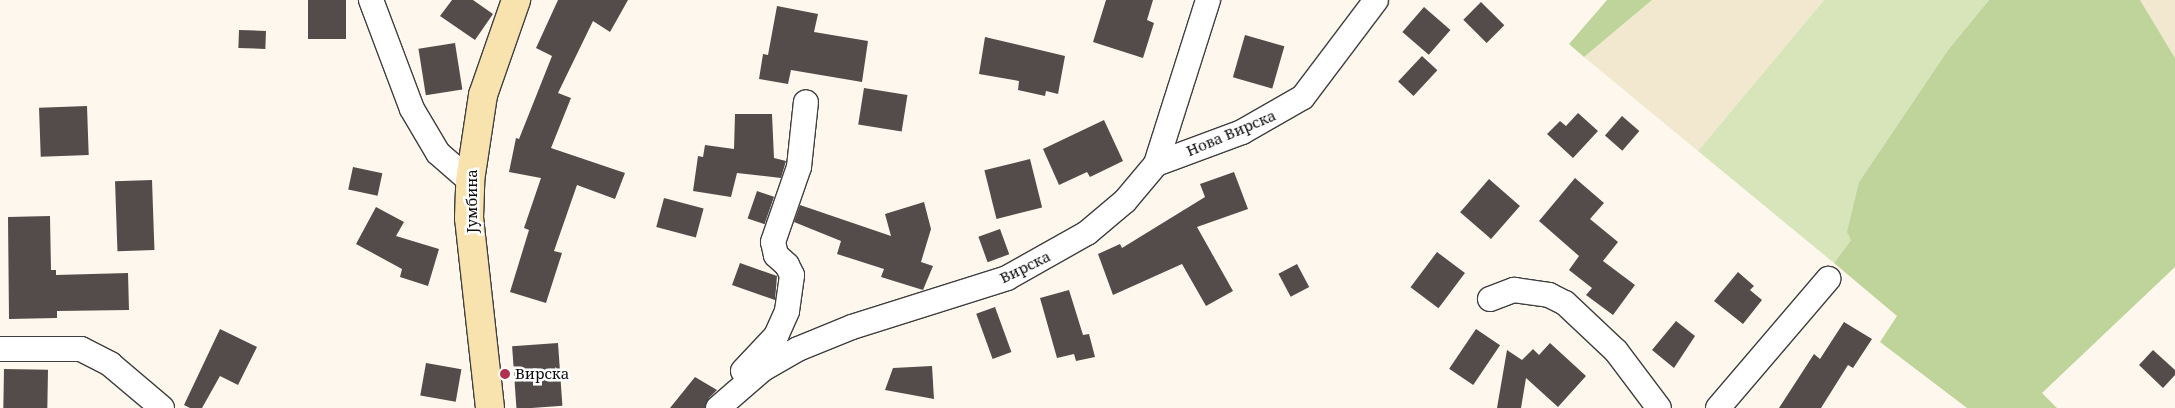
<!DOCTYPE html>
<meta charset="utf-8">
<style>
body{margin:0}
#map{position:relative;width:2175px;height:408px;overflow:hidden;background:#fdf7ed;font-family:"Noto Serif",serif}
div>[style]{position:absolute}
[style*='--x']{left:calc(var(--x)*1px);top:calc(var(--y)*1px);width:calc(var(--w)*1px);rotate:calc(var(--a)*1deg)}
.farmland>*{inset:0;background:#f1e8cf}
.green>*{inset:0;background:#d8e5ba}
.forest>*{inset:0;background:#bfd49a}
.building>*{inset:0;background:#544c4a;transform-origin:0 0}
.roads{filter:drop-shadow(1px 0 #3f3f3f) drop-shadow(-1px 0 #3f3f3f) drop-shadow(0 1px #3f3f3f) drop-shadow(0 -1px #3f3f3f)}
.street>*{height:24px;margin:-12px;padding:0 12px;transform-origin:12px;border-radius:12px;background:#fff}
.secondary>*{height:28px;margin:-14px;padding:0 14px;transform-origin:14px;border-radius:14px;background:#f8e2ad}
.dots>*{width:14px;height:14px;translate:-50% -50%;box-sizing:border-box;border:2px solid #fff;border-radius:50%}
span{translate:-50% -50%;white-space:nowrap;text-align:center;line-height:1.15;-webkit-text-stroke:5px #fff;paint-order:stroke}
.street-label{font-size:15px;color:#0c0c0c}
.poi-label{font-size:15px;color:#0c0c0c}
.left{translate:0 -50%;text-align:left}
</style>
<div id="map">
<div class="farmland">
<div style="clip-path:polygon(1652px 0,1824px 0,1698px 151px,1584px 57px)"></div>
<div style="clip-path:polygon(2140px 0,2175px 0,2175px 58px)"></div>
</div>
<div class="green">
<div style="clip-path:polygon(1824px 0,1989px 0,1948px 50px,1859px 182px,1851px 240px,1834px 263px,1698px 151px)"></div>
</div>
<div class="forest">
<div style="clip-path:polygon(1607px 0,1652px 0,1584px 57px,1569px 44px)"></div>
<div style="clip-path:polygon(1989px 0,2140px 0,2175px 58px,2175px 267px,2042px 393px,2057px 408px,1967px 408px,1880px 342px,1897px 316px,1834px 263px,1851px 240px,1847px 232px,1859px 182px,1948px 50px)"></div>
</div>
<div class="building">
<div style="left:308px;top:0;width:38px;height:39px"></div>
<div style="clip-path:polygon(452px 0,473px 0,493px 14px,475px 40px,440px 16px)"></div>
<div style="clip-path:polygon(558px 0,628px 0,610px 32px,593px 21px,558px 93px,571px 98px,551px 148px,625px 173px,615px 199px,577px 185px,554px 251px,562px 253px,546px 303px,510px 292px,529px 230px,524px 228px,541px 178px,509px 172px,516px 138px,519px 139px,552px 56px,536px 48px)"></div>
<div style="clip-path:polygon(1106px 0,1153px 0,1147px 20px,1154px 23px,1143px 58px,1093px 42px)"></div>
<div style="left:1481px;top:2px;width:33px;height:25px;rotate:45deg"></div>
<div style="clip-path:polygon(777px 6px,818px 14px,814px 32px,868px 41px,862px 82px,791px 70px,788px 84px,759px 79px,763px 54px,768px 55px)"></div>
<div style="left:1424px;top:7px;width:35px;height:33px;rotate:41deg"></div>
<div style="left:239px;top:30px;width:27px;height:18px;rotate:2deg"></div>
<div style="left:1245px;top:35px;width:41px;height:44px;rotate:16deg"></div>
<div style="clip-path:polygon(985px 37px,1065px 56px,1058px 94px,1046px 91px,1045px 96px,1018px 90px,1019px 81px,979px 74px)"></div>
<div style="left:455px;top:43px;width:47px;height:37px;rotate:81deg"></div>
<div style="left:1422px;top:56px;width:21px;height:35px;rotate:43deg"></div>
<div style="left:864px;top:88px;width:44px;height:37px;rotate:9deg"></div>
<div style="left:87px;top:106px;width:49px;height:48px;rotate:88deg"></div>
<div style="clip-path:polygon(1578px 113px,1598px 131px,1573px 158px,1547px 134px,1560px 121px,1566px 126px)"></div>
<div style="clip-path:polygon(735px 114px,772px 114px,774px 158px,786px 161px,781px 178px,737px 173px,731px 197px,693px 191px,698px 156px,703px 157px,705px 145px,734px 149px)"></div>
<div style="left:1622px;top:116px;width:23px;height:26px;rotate:41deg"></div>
<div style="clip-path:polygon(1104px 120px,1123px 161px,1090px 177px,1087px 172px,1059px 185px,1043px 149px)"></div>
<div style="left:1030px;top:159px;width:50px;height:47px;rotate:76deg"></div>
<div style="left:353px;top:167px;width:30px;height:23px;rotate:12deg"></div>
<div style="clip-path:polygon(1234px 172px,1248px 209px,1197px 227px,1233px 291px,1206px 306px,1182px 264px,1113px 295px,1098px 254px,1120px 244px,1122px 248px,1205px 197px,1200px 184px)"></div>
<div style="clip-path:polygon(1575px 178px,1604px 203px,1590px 219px,1618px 242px,1603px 261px,1635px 285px,1613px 315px,1586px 295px,1592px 288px,1569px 270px,1579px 256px,1539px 221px)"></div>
<div style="left:1489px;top:179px;width:41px;height:44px;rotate:41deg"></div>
<div style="left:152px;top:180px;width:70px;height:37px;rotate:88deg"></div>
<div style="left:757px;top:191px;width:18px;height:29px;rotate:19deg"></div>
<div style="left:664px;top:198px;width:41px;height:30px;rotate:15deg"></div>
<div style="clip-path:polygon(924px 202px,931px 229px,921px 262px,933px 266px,923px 290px,881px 277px,884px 269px,837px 254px,841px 241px,794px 222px,800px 205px,891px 236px,885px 214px)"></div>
<div style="clip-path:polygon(376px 207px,404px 222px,396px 236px,439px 249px,428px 286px,400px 277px,402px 269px,356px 244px)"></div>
<div style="clip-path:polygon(50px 216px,51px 270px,56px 270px,56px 275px,128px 273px,129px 310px,57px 311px,57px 318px,9px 319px,8px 217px)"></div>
<div style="left:1000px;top:229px;width:27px;height:23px;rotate:70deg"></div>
<div style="left:1437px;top:252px;width:35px;height:44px;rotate:37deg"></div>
<div style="clip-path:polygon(740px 263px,777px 276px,775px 300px,732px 285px)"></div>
<div style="left:1297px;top:264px;width:26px;height:21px;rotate:62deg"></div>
<div style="clip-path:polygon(1738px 272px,1754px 286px,1750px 290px,1762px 300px,1743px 324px,1714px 301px)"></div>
<div style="clip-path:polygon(1069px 290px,1083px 335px,1089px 334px,1095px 357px,1076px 361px,1074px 354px,1057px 358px,1040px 298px)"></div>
<div style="left:995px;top:307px;width:48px;height:20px;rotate:70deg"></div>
<div style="clip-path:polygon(1676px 321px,1695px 336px,1674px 368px,1652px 350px)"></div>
<div style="clip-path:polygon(1844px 322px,1872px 339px,1853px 368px,1848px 365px,1821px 408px,1779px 408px,1814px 354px,1820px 359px)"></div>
<div style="clip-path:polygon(220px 329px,257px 347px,238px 385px,220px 376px,202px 408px,190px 408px,184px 405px)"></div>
<div style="left:1476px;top:329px;width:29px;height:48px;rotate:34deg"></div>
<div style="left:558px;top:343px;width:63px;height:46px;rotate:86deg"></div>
<div style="clip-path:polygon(1550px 343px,1586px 376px,1558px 407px,1526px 378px,1521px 408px,1497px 408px,1507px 350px,1522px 360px,1533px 349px,1539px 355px)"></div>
<div style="clip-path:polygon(2153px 350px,2175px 370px,2175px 375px,2163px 388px,2139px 365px)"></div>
<div style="left:426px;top:363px;width:36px;height:33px;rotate:10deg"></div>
<div style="clip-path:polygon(932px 366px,934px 399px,885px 390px,893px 368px)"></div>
<div style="left:4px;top:369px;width:44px;height:39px;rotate:1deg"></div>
<div style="clip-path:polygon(695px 377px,717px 390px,709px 398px,705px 408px,670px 408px)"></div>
</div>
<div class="roads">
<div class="street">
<div style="--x:371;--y:0;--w:116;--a:69.4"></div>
<div style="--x:412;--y:109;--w:51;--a:59.4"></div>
<div style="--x:438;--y:153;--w:43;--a:41.2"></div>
<div style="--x:1156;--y:164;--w:92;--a:-20.4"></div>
<div style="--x:1242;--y:132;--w:70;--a:-29.8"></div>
<div style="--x:1303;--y:97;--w:121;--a:-53"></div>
<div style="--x:1490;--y:299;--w:26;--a:-21"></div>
<div style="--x:1514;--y:290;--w:35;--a:8"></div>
<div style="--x:1549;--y:295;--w:18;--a:27"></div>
<div style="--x:1565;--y:303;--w:70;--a:43.3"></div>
<div style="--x:1616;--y:351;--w:71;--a:53"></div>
<div style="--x:0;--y:349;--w:81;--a:0"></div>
<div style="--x:81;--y:349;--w:33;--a:27"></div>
<div style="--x:110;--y:364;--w:68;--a:40.2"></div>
<div style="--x:743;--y:371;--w:48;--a:-46.7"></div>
<div style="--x:776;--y:336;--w:27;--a:-66"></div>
<div style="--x:787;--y:311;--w:36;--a:-82"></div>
<div style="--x:792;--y:275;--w:11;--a:-117"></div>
<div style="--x:787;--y:265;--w:15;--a:-138"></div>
<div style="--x:776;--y:255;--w:13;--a:-103"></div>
<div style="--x:773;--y:242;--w:79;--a:-70.9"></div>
<div style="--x:799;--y:167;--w:65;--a:-83.9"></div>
<div style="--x:718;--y:408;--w:60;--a:-40.9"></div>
<div style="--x:763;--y:369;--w:40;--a:-29.7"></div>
<div style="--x:798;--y:349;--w:58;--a:-22.2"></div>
<div style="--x:852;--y:327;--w:163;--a:-17.5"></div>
<div style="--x:1007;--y:278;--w:92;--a:-29.4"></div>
<div style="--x:1087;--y:233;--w:50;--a:-40.1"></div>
<div style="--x:1125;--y:201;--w:48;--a:-50"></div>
<div style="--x:1156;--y:164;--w:172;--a:-72.4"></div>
<div style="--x:1718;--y:408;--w:170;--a:-49.5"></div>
</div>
<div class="secondary">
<div style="--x:490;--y:408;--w:191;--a:-96.3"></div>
<div style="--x:469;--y:218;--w:37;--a:-88"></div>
<div style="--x:470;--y:181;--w:87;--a:-81.4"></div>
<div style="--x:483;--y:95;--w:101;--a:-70.8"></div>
</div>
</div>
<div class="dots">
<div style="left:505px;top:374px;background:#b0314d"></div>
</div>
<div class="street-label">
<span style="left:1231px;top:133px;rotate:-23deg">Нова Вирска</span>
<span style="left:472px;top:201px;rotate:-90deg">Јумбина</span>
<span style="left:1025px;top:267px;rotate:-26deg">Вирска</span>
</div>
<div class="poi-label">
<span class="left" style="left:515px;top:374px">Вирска</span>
</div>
</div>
